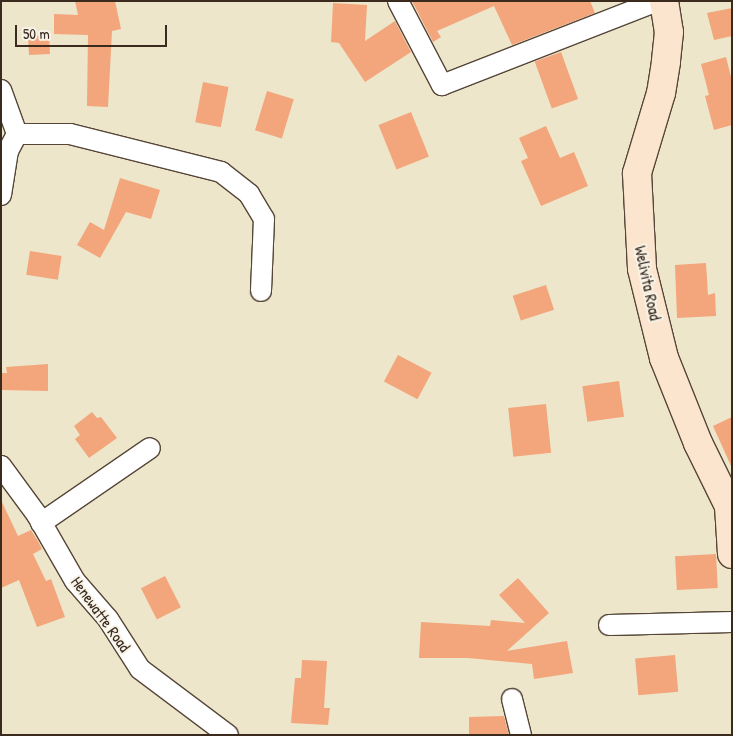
<!DOCTYPE html>
<style>
body{margin:0}
#map{position:relative;width:733px;height:736px;overflow:hidden;background:#ede6ca;font-family:"Patrick Hand",sans-serif}
div>[style]{position:absolute}
[style*='--x']{left:calc(var(--x)*1px);top:calc(var(--y)*1px);width:calc(var(--w)*1px);rotate:calc(var(--a)*1deg)}
.building>*{inset:0;background:#f3a57c;transform-origin:0 0}
.roads{filter:drop-shadow(1px 0 #564638) drop-shadow(-1px 0 #564638) drop-shadow(0 1px #564638) drop-shadow(0 -1px #564638)}
.street>*{height:20px;margin:-10px;padding:0 10px;transform-origin:10px;border-radius:10px;background:#fff}
.secondary>*{height:28px;margin:-14px;padding:0 14px;transform-origin:14px;border-radius:14px;background:#fce5cf}
span{translate:-50% -50%;white-space:nowrap;text-align:center;line-height:1.15;-webkit-text-stroke:4px #f7f3e8;paint-order:stroke}
.street-label{font-size:16px;color:#3b2a1e}
.frame{position:absolute;inset:0;border:2px solid #3b2a1e;pointer-events:none}
.scale{position:absolute;left:15px;top:25px;width:152px;height:22px;box-sizing:border-box;border:2px solid #3b2a1e;border-top:0;padding-left:6px;font-size:15px;line-height:18px;white-space:nowrap;color:#3b2a1e;-webkit-text-stroke:4px #f7f3e8;paint-order:stroke}
</style>
<div id="map">
<div class="building">
<div style="clip-path:polygon(75px 1px,115px 1px,121px 29px,112px 31px,108px 107px,87px 106px,88px 35px,54px 34px,54px 14px,78px 15px)"></div>
<div style="clip-path:polygon(412px 1px,590px 1px,595px 13px,512px 45px,494px 6px,437px 31px,441px 37px,433px 42px)"></div>
<div style="clip-path:polygon(333px 3px,367px 5px,365px 41px,395px 21px,411px 52px,365px 82px,339px 43px,331px 42px)"></div>
<div style="clip-path:polygon(732px 8px,732px 36px,714px 40px,707px 13px)"></div>
<div style="left:49px;top:35px;width:19px;height:21px;rotate:87deg"></div>
<div style="left:561px;top:52px;width:50px;height:28px;rotate:70deg"></div>
<div style="clip-path:polygon(726px 57px,732px 81px,732px 125px,714px 130px,705px 96px,709px 95px,701px 64px)"></div>
<div style="left:203px;top:82px;width:26px;height:41px;rotate:11deg"></div>
<div style="left:267px;top:91px;width:28px;height:41px;rotate:17deg"></div>
<div style="left:411px;top:112px;width:48px;height:35px;rotate:68deg"></div>
<div style="clip-path:polygon(546px 126px,560px 158px,574px 152px,588px 186px,541px 206px,521px 161px,528px 158px,519px 138px)"></div>
<div style="clip-path:polygon(120px 178px,160px 190px,151px 219px,126px 212px,100px 258px,77px 245px,90px 222px,104px 230px)"></div>
<div style="left:30px;top:251px;width:32px;height:24px;rotate:9deg"></div>
<div style="clip-path:polygon(706px 263px,708px 295px,715px 293px,716px 316px,677px 318px,675px 265px)"></div>
<div style="left:546px;top:285px;width:26px;height:35px;rotate:72deg"></div>
<div style="left:398px;top:355px;width:38px;height:30px;rotate:28deg"></div>
<div style="clip-path:polygon(48px 364px,48px 391px,1px 390px,1px 373px,7px 373px,6px 367px)"></div>
<div style="left:619px;top:381px;width:36px;height:37px;rotate:82deg"></div>
<div style="left:546px;top:404px;width:49px;height:38px;rotate:84deg"></div>
<div style="clip-path:polygon(92px 412px,97px 418px,101px 417px,117px 438px,89px 458px,75px 439px,80px 435px,74px 426px)"></div>
<div style="clip-path:polygon(732px 417px,732px 468px,713px 426px)"></div>
<div style="clip-path:polygon(1px 500px,18px 536px,31px 530px,39px 543px,42px 549px,33px 554px,46px 581px,51px 579px,65px 617px,37px 627px,19px 580px,1px 588px)"></div>
<div style="left:716px;top:554px;width:34px;height:41px;rotate:87deg"></div>
<div style="left:165px;top:576px;width:35px;height:27px;rotate:63deg"></div>
<div style="clip-path:polygon(518px 578px,549px 613px,507px 651px,567px 641px,573px 673px,534px 679px,532px 664px,468px 658px,419px 658px,421px 622px,490px 626px,491px 620px,525px 623px,499px 595px)"></div>
<div style="left:675px;top:655px;width:37px;height:40px;rotate:85deg"></div>
<div style="clip-path:polygon(302px 660px,327px 661px,324px 708px,330px 708px,328px 725px,291px 723px,295px 678px,301px 678px)"></div>
<div style="clip-path:polygon(504px 716px,509px 735px,469px 735px,469px 717px)"></div>
</div>
<div class="roads">
<div class="street">
<div style="--x:398;--y:1;--w:95;--a:62.4"></div>
<div style="--x:442;--y:85;--w:232;--a:-21.3"></div>
<div style="--x:1;--y:90;--w:47;--a:70"></div>
<div style="--x:17;--y:134;--w:53;--a:0"></div>
<div style="--x:70;--y:134;--w:156;--a:14.1"></div>
<div style="--x:221;--y:172;--w:36;--a:38"></div>
<div style="--x:249;--y:194;--w:29;--a:59"></div>
<div style="--x:264;--y:219;--w:72;--a:92.4"></div>
<div style="--x:1;--y:195;--w:45;--a:-81"></div>
<div style="--x:8;--y:151;--w:19;--a:-62"></div>
<div style="--x:1;--y:466;--w:61;--a:53.7"></div>
<div style="--x:37;--y:515;--w:76;--a:60.1"></div>
<div style="--x:75;--y:581;--w:50;--a:49"></div>
<div style="--x:108;--y:619;--w:59;--a:57.4"></div>
<div style="--x:140;--y:669;--w:110;--a:36.9"></div>
<div style="--x:41;--y:523;--w:132;--a:-34.5"></div>
<div style="--x:609;--y:625;--w:123;--a:-1.4"></div>
<div style="--x:512;--y:699;--w:37;--a:76"></div>
</div>
<div class="secondary">
<div style="--x:664;--y:1;--w:31;--a:81"></div>
<div style="--x:669;--y:32;--w:30;--a:96"></div>
<div style="--x:666;--y:62;--w:31;--a:99"></div>
<div style="--x:661;--y:93;--w:84;--a:106.7"></div>
<div style="--x:637;--y:173;--w:96;--a:87"></div>
<div style="--x:642;--y:269;--w:92;--a:76.1"></div>
<div style="--x:664;--y:358;--w:92;--a:68.2"></div>
<div style="--x:698;--y:443;--w:70;--a:63.8"></div>
<div style="--x:729;--y:506;--w:48;--a:86.4"></div>
</div>
</div>
<div class="street-label">
<span style="left:648px;top:283px;rotate:78deg">Welivita Road</span>
<span style="left:101px;top:614px;rotate:54deg">Henewatte Road</span>
</div>
<div class="frame"></div>
<div class="scale">50 m</div>
</div>
